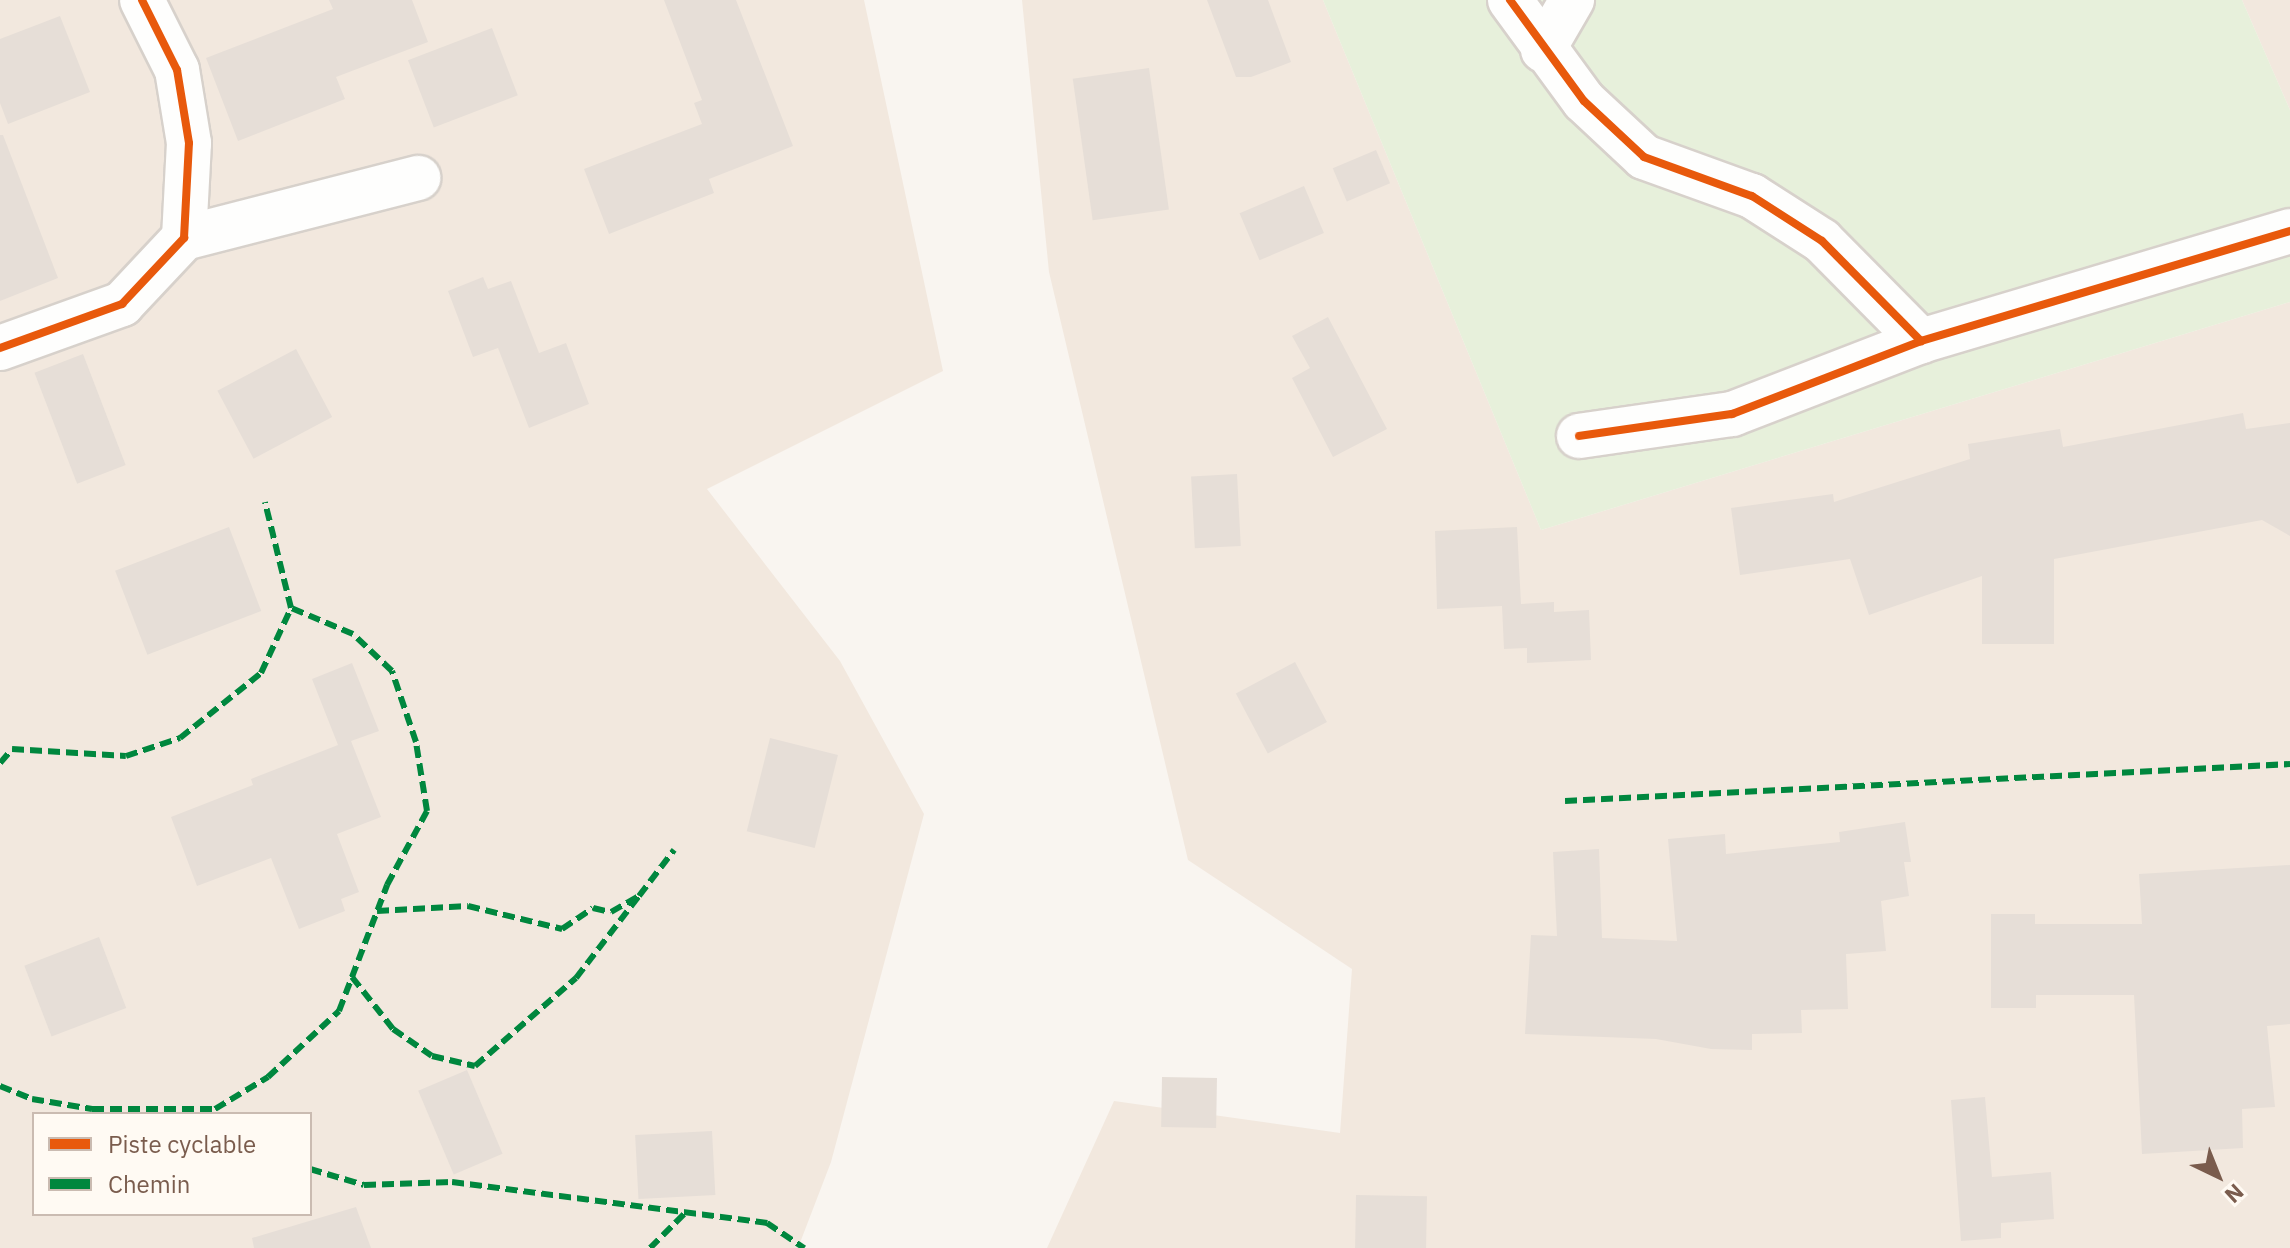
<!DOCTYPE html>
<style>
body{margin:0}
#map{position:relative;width:2290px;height:1248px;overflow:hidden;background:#f9f5f0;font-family:"IBM Plex Sans",sans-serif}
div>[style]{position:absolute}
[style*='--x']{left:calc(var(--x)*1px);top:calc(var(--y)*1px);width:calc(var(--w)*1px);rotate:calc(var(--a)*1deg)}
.residential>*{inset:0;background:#f2e8de}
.green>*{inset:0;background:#e7f0db}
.building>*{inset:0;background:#e6ded7;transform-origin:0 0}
.roads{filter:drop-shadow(2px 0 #d7d1cb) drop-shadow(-2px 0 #d7d1cb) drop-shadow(0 2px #d7d1cb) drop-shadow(0 -2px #d7d1cb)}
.minor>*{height:44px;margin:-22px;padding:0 22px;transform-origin:22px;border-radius:22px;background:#fefefd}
.quiet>*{height:6px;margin-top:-3px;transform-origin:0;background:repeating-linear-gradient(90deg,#00873e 0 12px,transparent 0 18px)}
.cycleway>*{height:8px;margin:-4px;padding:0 4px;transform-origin:4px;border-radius:4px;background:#e8590c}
span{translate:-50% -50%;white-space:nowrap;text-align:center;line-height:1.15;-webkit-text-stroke:6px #fffaf3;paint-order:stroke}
.legend{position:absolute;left:32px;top:1112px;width:280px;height:104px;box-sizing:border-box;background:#fffaf3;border:2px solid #cabbb1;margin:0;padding:10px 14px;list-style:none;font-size:24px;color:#7a5c4d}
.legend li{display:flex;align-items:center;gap:16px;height:40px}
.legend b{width:40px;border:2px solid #cabbb1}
.north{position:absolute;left:2178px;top:1136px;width:80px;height:80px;-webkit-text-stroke:6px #fffaf3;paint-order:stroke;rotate:137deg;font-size:22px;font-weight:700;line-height:32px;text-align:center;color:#7a5c4d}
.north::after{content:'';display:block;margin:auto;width:28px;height:36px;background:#7a5c4d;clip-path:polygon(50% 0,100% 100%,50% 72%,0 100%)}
</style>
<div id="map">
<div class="residential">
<div style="clip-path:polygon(evenodd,0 0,864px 0,943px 371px,707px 489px,840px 661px,924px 814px,831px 1162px,798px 1248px,0 1248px,0 0,34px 1114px,310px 1114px,310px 1214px,34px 1214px,34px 1114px)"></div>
<div style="clip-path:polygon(1022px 0,1323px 0,1541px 530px,2290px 302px,2290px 1248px,1047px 1248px,1114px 1101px,1340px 1133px,1352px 969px,1188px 860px,1049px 272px)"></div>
<div style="clip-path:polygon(2242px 0,2290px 0,2290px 110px)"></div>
</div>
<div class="green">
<div style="clip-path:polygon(1323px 0,2242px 0,2290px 110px,2290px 302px,1541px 530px)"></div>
</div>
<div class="building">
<div style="clip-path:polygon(329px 0,412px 0,428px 42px,336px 77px,345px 99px,238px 141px,206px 58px,333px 9px)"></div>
<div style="clip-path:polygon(664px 0,736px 0,793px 146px,709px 179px,714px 193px,609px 234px,584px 169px,702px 124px,694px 103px,702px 100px)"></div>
<div style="clip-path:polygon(1207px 0,1268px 0,1291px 62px,1251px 77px,1236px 77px)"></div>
<div style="clip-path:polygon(60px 16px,90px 92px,8px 124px,0 103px,0 39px)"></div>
<div style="left:492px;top:28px;width:72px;height:90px;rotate:69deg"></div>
<div style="left:1149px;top:68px;width:143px;height:77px;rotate:82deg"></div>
<div style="clip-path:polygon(0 135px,3px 135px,58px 278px,0 301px)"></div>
<div style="left:1376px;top:150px;width:36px;height:47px;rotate:67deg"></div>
<div style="left:1304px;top:186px;width:51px;height:70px;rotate:67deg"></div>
<div style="clip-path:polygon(483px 277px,488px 289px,511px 281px,539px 353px,566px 343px,589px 404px,529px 428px,498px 348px,473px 357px,448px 291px)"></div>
<div style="clip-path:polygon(1328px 317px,1387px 429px,1333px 457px,1292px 378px,1310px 368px,1292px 336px)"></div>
<div style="left:296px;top:349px;width:77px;height:89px;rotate:62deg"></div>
<div style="left:83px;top:354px;width:119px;height:52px;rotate:69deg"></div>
<div style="clip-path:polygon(2243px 413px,2246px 429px,2290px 423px,2290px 536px,2262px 520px,2054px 559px,2054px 644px,1982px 644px,1982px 576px,1869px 615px,1850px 559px,1740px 575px,1731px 508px,1833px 494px,1834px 502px,1970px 459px,1968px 444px,2060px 429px,2063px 447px)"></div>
<div style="left:1237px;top:474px;width:72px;height:46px;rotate:87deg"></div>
<div style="left:229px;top:527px;width:90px;height:122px;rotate:69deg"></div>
<div style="clip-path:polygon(1517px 527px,1521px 604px,1554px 602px,1554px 612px,1589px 610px,1591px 660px,1527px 663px,1527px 648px,1504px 649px,1502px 606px,1437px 609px,1435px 531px)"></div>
<div style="left:1295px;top:662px;width:68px;height:67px;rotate:62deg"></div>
<div style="clip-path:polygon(352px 663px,379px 731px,351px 741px,381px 817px,337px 834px,359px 892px,341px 899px,345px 911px,299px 929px,271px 858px,197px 886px,171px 817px,253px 785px,251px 779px,338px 745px,312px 679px)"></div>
<div style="left:770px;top:738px;width:70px;height:96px;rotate:14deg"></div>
<div style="clip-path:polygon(1905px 822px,1911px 862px,1904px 862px,1909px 896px,1881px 901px,1886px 951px,1846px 954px,1848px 1009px,1801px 1010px,1802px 1033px,1752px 1034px,1752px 1050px,1711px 1049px,1656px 1039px,1525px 1034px,1531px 935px,1557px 936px,1553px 852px,1599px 849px,1602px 938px,1677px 941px,1668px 839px,1725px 834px,1726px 854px,1840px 842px,1839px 832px)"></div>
<div style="clip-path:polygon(2290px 865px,2290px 1024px,2267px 1026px,2275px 1107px,2242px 1109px,2243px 1148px,2142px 1154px,2134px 995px,2036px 995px,2036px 1008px,1991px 1008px,1991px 914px,2035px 914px,2035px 924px,2142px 924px,2139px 874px)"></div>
<div style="left:99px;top:937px;width:76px;height:80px;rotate:69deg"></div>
<div style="left:467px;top:1070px;width:91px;height:53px;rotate:67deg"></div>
<div style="left:1162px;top:1077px;width:55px;height:50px;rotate:1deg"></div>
<div style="clip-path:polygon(1985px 1097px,1992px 1177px,2051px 1172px,2054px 1219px,2001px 1223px,2001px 1238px,1961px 1241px,1951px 1100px)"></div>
<div style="left:712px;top:1131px;width:64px;height:77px;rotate:87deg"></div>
<div style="left:1356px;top:1195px;width:71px;height:53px;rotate:1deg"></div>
<div style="clip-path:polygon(356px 1207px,371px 1248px,254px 1248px,252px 1238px)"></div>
</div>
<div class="roads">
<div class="minor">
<div style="--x:1510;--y:0;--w:125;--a:53.8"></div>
<div style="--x:1584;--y:101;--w:82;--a:43"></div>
<div style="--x:1644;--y:157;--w:115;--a:19.9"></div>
<div style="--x:1752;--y:196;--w:83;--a:32.7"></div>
<div style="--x:1822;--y:241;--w:141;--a:45.3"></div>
<div style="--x:1543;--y:50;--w:58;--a:-59.9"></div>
<div style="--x:184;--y:238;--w:242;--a:-14.4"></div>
<div style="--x:0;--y:348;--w:130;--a:-19.8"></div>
<div style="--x:122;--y:304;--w:91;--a:-46.8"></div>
<div style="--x:184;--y:238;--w:95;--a:-87"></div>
<div style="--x:189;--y:143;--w:74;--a:-99.3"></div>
<div style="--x:177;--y:70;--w:78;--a:-116.6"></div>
<div style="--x:1579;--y:436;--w:155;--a:-8.2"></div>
<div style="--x:1732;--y:414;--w:203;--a:-21.1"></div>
<div style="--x:1921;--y:341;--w:385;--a:-16.6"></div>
</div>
</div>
<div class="quiet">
<div style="--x:0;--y:763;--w:18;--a:-49"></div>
<div style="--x:12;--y:749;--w:114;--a:3.5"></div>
<div style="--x:126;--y:756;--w:57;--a:-18.4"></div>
<div style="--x:180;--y:738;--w:104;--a:-38.7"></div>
<div style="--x:261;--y:673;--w:72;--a:-65.2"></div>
<div style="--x:291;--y:608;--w:109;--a:-103.8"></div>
<div style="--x:1565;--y:801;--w:726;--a:-2.92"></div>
<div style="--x:377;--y:911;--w:91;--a:-3.1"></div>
<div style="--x:468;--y:906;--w:97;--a:13.7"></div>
<div style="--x:562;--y:929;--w:37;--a:-34"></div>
<div style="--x:593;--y:908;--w:18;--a:13"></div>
<div style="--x:611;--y:912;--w:32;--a:-30"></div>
<div style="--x:639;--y:896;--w:58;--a:-52.7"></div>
<div style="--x:352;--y:977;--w:66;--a:51.7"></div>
<div style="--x:393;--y:1029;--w:47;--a:34.7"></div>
<div style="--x:432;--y:1056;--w:44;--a:13.1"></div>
<div style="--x:475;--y:1066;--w:134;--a:-41.1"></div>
<div style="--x:576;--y:978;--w:103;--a:-52.5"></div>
<div style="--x:0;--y:1086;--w:35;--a:22"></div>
<div style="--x:32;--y:1099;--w:61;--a:9.5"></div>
<div style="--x:92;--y:1109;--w:123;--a:0"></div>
<div style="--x:215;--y:1109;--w:62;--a:-31.1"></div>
<div style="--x:268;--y:1077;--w:97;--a:-42.9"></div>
<div style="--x:339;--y:1011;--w:135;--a:-69.1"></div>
<div style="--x:387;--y:885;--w:84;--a:-61.6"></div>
<div style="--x:427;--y:811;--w:70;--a:-99.1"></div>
<div style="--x:416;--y:742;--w:75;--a:-108.7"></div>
<div style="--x:392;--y:671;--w:54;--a:-136.5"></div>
<div style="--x:353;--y:634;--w:67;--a:-157.2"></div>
<div style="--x:310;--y:1169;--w:56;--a:16.5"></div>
<div style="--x:364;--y:1185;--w:88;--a:-2"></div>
<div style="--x:452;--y:1182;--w:318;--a:7.4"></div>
<div style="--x:767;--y:1223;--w:45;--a:34"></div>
<div style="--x:650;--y:1248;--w:48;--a:-45"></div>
</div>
<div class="cycleway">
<div style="--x:1510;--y:0;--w:125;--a:53.8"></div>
<div style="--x:1584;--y:101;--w:82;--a:43"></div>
<div style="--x:1644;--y:157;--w:115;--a:19.9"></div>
<div style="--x:1752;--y:196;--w:83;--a:32.7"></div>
<div style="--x:1822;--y:241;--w:141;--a:45.3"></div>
<div style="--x:0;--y:348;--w:130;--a:-19.8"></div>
<div style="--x:122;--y:304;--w:91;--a:-46.8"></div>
<div style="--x:184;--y:238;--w:95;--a:-87"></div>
<div style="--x:189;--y:143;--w:74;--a:-99.3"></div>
<div style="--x:177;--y:70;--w:78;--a:-116.6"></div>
<div style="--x:1579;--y:436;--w:155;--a:-8.2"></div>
<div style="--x:1732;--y:414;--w:203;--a:-21.1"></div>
<div style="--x:1921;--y:341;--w:385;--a:-16.6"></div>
</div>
<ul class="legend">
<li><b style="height:10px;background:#e8590c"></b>Piste cyclable</li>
<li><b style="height:10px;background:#00873e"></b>Chemin</li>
</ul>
<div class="north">N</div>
</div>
